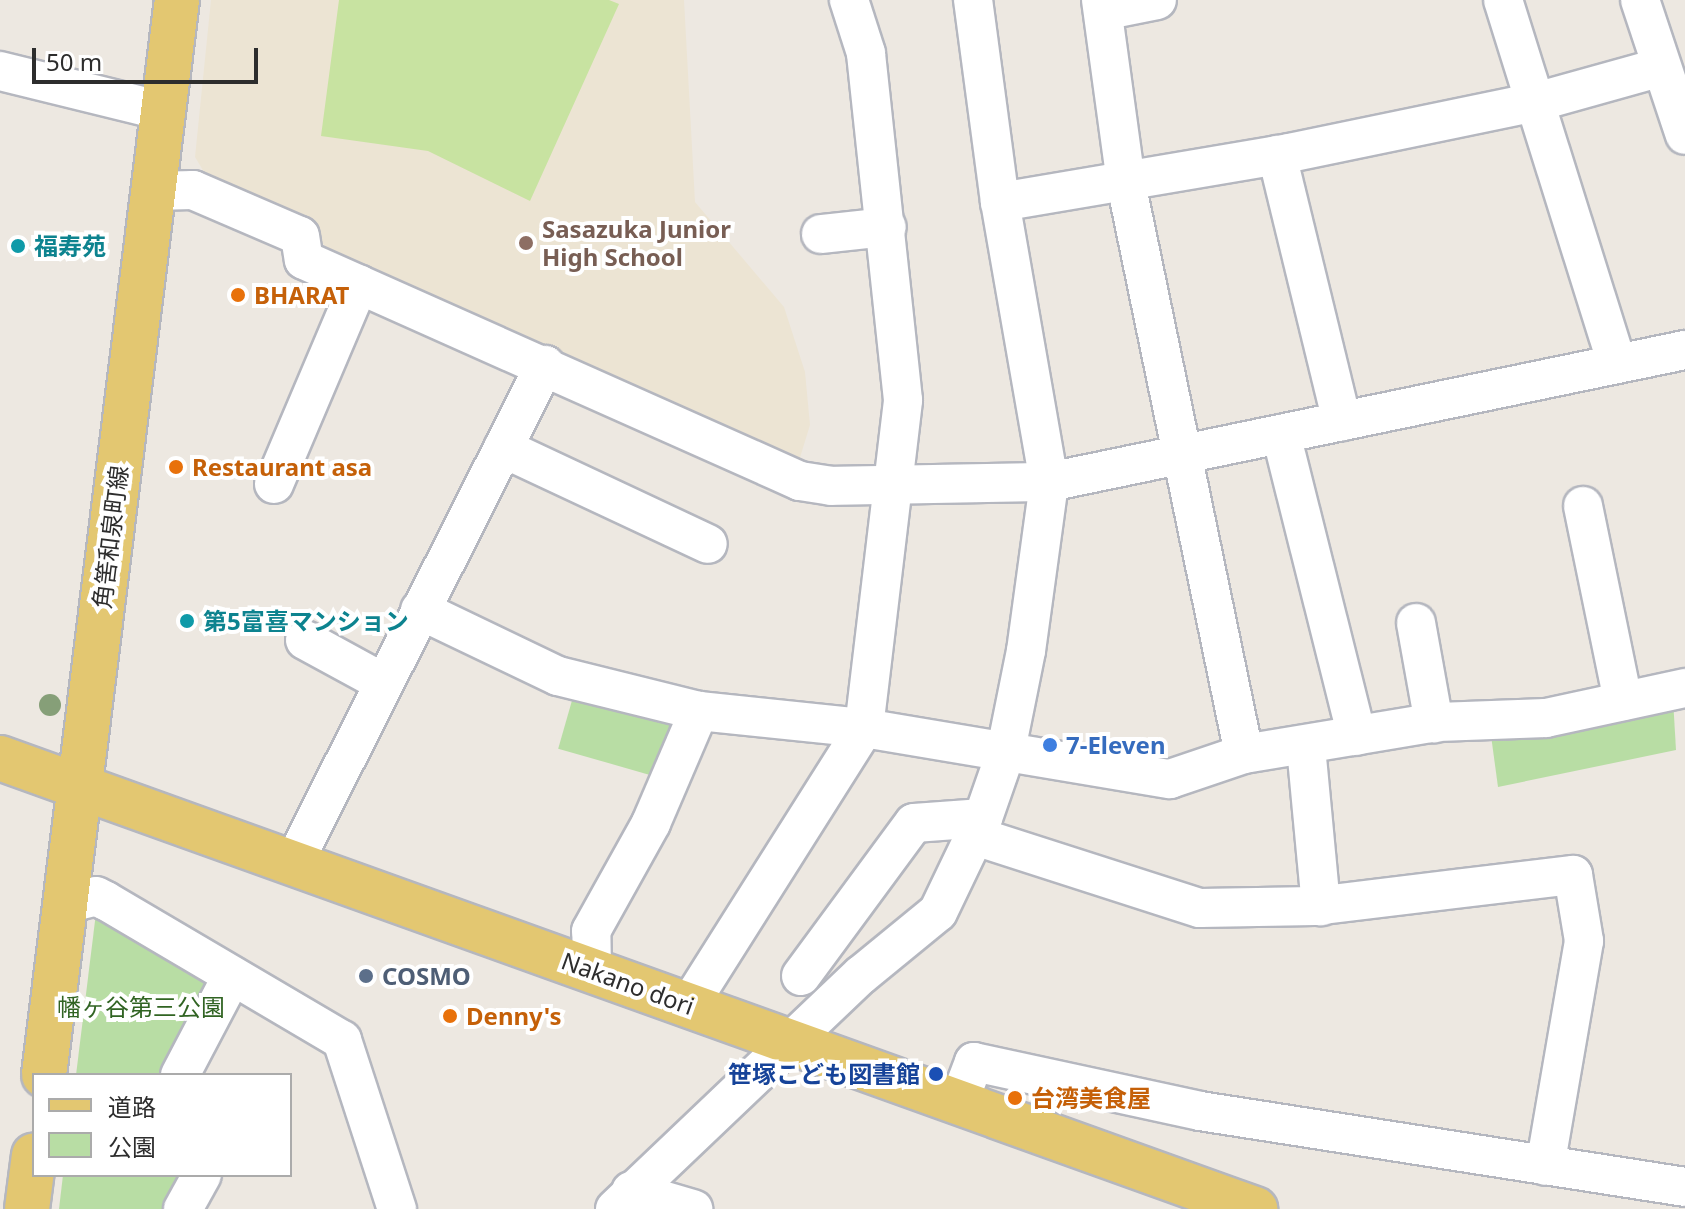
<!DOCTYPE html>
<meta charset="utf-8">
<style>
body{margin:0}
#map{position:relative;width:1685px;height:1209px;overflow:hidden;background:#ede8e1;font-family:"Noto Sans","Noto Sans JP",sans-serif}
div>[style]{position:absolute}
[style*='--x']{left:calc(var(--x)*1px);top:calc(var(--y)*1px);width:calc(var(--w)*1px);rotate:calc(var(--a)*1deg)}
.education>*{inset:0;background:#ece4d3}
.green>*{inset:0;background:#b8dda4;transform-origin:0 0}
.pitch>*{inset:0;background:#c8e3a1}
.roads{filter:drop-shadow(2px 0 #b5b7bf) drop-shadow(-2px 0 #b5b7bf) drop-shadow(0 2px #b5b7bf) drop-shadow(0 -2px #b5b7bf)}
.minor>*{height:38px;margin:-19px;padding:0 19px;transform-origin:19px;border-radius:19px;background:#fff}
.major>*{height:44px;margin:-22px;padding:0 22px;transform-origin:22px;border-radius:22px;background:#e3c771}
.trees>*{width:22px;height:22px;margin:-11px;border-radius:50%;background:#869f78}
.dots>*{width:22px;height:22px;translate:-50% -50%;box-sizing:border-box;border:4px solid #fff;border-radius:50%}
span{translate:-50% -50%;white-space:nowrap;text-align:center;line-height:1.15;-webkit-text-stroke:8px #fff;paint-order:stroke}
.education-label{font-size:24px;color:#785e54;font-weight:700}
.left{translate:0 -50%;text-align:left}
.culture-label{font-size:24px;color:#0d838f;font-weight:700}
.food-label{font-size:24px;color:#c56008;font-weight:700}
.street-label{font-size:24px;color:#2d2d2d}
.shop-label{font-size:24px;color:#366cbe;font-weight:700}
.service-label{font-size:24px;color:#4e5e75;font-weight:700}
.park-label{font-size:24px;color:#316423}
.transit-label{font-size:24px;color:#164399;font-weight:700}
.right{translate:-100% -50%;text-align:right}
.legend{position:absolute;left:32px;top:1073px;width:260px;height:104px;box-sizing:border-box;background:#fff;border:2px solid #ababab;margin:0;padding:10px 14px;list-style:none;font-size:24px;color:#2d2d2d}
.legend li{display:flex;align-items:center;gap:16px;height:40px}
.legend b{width:40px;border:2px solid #ababab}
.scale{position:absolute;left:32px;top:48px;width:226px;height:36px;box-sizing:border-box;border:4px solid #2d2d2d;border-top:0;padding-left:10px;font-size:24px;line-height:28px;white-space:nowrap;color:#2d2d2d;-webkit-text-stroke:6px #fff;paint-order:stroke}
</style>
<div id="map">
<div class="education">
<div style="clip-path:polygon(211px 0,684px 0,695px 202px,784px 307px,805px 372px,810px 425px,798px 464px,345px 266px,300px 221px,213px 187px,195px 157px)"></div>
</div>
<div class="green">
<div style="left:575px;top:690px;width:108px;height:61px;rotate:16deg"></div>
<div style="clip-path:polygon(1673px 699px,1676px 750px,1498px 787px,1490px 728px)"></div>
<div style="clip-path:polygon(96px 913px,202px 975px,212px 996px,169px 1075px,76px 1075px)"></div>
<div style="clip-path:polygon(63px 1175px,180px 1175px,163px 1209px,59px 1209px)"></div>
</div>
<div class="pitch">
<div style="clip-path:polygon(339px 0,609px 0,619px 4px,530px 201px,428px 151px,321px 136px)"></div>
</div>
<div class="roads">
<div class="minor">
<div style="--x:1101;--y:0;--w:185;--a:82.2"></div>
<div style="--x:1126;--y:183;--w:583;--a:78.32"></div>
<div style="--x:1503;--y:0;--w:381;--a:72.6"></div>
<div style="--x:1640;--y:0;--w:142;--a:71.6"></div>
<div style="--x:1103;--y:11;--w:55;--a:-11.5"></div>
<div style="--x:0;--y:71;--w:168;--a:13.8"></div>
<div style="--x:1277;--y:155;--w:274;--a:76.3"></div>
<div style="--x:153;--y:191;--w:40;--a:-1.4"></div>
<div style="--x:193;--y:190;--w:116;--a:23.3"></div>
<div style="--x:300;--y:236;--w:24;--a:81"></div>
<div style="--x:304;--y:260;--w:543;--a:24.02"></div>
<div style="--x:800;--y:481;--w:31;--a:9"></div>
<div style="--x:831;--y:486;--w:218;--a:-1.1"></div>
<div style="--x:1049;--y:482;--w:650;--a:-11.73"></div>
<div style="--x:1000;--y:202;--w:293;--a:-9.6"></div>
<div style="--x:1289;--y:153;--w:252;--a:-11.7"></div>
<div style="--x:1536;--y:102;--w:130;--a:-15.6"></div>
<div style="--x:821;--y:234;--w:66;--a:-6.1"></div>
<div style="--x:1281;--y:434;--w:311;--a:75.9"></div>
<div style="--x:503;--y:448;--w:226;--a:25.1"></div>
<div style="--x:274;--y:484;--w:217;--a:-67"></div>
<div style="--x:1583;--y:506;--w:199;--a:78.4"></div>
<div style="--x:420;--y:610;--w:153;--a:25.6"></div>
<div style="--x:558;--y:676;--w:145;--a:13.9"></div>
<div style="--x:699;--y:711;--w:166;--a:5.9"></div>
<div style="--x:864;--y:728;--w:310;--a:9.5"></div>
<div style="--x:1170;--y:779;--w:78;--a:-18.7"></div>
<div style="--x:1244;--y:754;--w:197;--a:-9.4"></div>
<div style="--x:1438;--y:722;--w:108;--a:-2.1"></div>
<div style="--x:1546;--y:718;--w:142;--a:-12.2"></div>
<div style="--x:1416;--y:623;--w:102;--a:79.8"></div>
<div style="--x:305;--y:640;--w:88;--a:28.6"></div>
<div style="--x:1306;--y:747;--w:160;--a:84.6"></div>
<div style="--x:972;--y:835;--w:239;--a:17.8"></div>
<div style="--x:1200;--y:908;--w:115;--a:-1"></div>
<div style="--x:1315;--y:906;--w:260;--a:-6.9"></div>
<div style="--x:1573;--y:875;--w:67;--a:80.5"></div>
<div style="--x:1584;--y:941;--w:228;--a:99.8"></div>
<div style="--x:294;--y:862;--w:557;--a:-63.2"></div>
<div style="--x:65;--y:904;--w:32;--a:-14"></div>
<div style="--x:96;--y:896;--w:11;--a:27"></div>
<div style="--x:106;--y:901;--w:274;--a:30.5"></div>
<div style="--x:342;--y:1040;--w:178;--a:72"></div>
<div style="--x:592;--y:970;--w:39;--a:-91"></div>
<div style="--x:591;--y:931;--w:124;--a:-60.9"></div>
<div style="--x:651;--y:823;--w:122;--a:-66.8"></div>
<div style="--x:801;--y:976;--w:190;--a:-53.6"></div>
<div style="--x:914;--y:823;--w:69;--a:-4.1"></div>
<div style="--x:689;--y:1005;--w:328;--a:-57.7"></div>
<div style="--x:864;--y:728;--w:330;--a:-83.2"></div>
<div style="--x:903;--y:400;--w:349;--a:-96.1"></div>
<div style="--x:866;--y:53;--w:56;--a:-107.8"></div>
<div style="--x:180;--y:1075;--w:112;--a:-62.3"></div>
<div style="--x:958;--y:1104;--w:45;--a:-69.1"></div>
<div style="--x:974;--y:1062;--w:231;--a:12.2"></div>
<div style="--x:1200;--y:1111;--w:491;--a:8.9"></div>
<div style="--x:631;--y:1191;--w:65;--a:16.2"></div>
<div style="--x:183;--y:1209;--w:39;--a:-61"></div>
<div style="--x:615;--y:1209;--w:340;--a:-43.6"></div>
<div style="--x:861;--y:975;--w:99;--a:-39.3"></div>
<div style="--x:938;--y:912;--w:104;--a:-64.4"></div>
<div style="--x:983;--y:818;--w:67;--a:-70.8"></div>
<div style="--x:1005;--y:755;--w:106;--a:-78.6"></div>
<div style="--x:1026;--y:651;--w:171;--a:-82.2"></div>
<div style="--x:1049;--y:482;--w:284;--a:-99.9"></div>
<div style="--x:1000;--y:202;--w:204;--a:-97.6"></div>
</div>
<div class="major">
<div style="--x:0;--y:758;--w:1334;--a:19.77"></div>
<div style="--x:44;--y:1075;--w:1083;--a:-82.95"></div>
<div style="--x:27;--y:1209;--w:54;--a:-82.6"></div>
</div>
</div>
<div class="trees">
<div style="left:50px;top:705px"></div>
</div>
<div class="dots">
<div style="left:526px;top:243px;background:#8d6e63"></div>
<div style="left:18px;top:246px;background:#0f9aa8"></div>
<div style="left:238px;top:295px;background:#e8710a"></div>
<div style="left:176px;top:467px;background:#e8710a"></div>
<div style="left:187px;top:621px;background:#0f9aa8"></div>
<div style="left:1050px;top:745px;background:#3f7fe0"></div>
<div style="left:366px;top:976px;background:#5c6f8a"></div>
<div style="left:450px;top:1016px;background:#e8710a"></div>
<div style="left:936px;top:1074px;background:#1a4fb4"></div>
<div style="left:1015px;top:1098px;background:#e8710a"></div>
</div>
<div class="education-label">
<span class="left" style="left:542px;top:243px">Sasazuka Junior<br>High School</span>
</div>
<div class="culture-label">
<span class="left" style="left:34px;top:246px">福寿苑</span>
<span class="left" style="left:203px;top:621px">第5富喜マンション</span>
</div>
<div class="food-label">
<span class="left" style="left:254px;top:295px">BHARAT</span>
<span class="left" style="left:192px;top:467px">Restaurant asa</span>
<span class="left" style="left:466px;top:1016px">Denny's</span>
<span class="left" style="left:1031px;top:1098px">台湾美食屋</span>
</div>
<div class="street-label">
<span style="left:110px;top:537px;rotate:-83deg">角筈和泉町線</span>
<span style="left:628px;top:983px;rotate:20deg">Nakano dori</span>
</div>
<div class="shop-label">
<span class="left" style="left:1066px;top:745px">7-Eleven</span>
</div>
<div class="service-label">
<span class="left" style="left:382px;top:976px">COSMO</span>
</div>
<div class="park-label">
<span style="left:141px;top:1007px">幡ヶ谷第三公園</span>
</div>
<div class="transit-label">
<span class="right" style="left:920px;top:1074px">笹塚こども図書館</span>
</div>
<ul class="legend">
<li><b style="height:10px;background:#e3c771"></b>道路</li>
<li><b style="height:22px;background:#b8dda4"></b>公園</li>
</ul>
<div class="scale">50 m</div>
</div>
